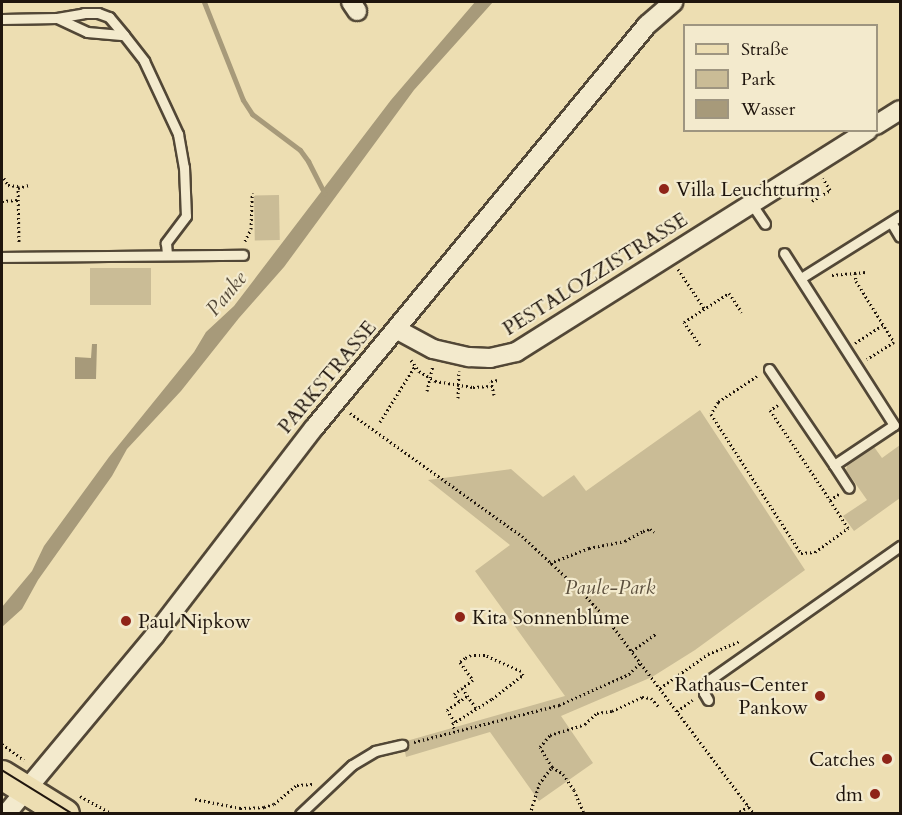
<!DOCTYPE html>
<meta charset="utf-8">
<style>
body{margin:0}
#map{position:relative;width:902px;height:815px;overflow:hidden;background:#eddeb2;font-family:Cardo,serif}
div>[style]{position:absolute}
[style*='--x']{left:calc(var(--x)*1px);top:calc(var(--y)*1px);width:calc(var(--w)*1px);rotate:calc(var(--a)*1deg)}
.green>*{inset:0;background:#cabc96;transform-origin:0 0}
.water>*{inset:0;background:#a79a7a}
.stream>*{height:5px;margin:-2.5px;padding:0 2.5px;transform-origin:2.5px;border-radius:2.5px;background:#a79a7a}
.path>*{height:3px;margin-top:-1.5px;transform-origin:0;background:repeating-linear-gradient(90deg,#1f150d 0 1.5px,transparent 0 4.5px)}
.roads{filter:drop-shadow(2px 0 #524736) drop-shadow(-2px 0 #524736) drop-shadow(0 2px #524736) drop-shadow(0 -2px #524736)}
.service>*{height:9px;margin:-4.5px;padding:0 4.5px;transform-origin:4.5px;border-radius:4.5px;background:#f3eacd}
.minor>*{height:18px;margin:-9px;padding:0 9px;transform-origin:9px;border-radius:9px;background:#f3eacd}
.primary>*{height:28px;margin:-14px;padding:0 14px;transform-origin:14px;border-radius:14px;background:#eddeb2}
.tram>*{height:1.5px;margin:-0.75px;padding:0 0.75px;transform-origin:0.75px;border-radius:0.75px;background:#1f150d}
.dots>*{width:16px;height:16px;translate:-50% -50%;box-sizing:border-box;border:3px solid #f3eacd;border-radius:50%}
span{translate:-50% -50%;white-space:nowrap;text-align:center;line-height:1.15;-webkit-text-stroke:4.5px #f3eacd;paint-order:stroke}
.poi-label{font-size:20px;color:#1f150d}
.left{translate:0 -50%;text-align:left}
.right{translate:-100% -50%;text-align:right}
.street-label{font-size:20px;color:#1f150d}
.park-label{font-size:20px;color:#5b4f3d;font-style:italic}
.water-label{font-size:21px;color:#554a39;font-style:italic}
.frame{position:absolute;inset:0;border:3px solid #1f150d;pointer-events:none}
.legend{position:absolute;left:683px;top:24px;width:195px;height:108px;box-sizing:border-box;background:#f3eacd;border:2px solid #9e9580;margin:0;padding:8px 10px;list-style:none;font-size:18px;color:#1f150d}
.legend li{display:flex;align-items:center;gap:12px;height:30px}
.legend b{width:30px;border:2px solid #9e9580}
</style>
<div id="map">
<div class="green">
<div style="left:279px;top:195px;width:45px;height:25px;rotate:89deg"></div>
<div style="left:151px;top:268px;width:37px;height:61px;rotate:90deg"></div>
<div style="clip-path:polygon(700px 410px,805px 570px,695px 650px,652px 677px,561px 716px,593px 763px,539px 801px,490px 732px,406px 757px,403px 742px,565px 696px,475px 571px,510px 545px,428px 480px,511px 469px,543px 497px,574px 475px,586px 491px)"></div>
<div style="clip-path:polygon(872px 444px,882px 458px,900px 445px,900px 498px,854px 531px,843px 516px,867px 500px,846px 470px,849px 459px)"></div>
</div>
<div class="water">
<div style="clip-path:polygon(475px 2px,493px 2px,414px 90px,284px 267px,239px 318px,181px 391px,127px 449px,112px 476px,38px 580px,22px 609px,2px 627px,2px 607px,32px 571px,44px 546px,109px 457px,194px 352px,206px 332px,234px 306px,391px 100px)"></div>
<div style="clip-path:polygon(92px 344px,97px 344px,96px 379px,75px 379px,75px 357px,91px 358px)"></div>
</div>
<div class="stream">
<div style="--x:204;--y:2;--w:105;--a:68.3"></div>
<div style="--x:243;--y:100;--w:17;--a:57"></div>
<div style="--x:252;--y:114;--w:60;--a:36.9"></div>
<div style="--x:300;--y:150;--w:14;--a:54"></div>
<div style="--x:308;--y:161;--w:36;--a:63"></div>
</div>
<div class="path">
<div style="--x:4;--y:178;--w:8;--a:60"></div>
<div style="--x:8;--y:185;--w:10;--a:6"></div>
<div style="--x:18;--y:186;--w:57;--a:89"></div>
<div style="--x:809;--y:187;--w:13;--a:58"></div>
<div style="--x:18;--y:188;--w:11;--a:-15"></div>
<div style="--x:2;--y:201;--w:16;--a:-4"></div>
<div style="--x:812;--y:201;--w:21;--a:-31"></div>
<div style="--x:830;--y:190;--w:14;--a:-120"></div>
<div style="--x:245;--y:241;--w:13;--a:-63"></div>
<div style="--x:251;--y:229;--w:36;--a:-88"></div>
<div style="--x:678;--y:269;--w:47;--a:56.3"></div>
<div style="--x:855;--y:273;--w:8;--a:83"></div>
<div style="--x:856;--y:281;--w:72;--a:58.1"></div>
<div style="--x:894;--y:342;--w:32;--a:148"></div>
<div style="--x:832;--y:275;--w:34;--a:-5"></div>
<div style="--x:855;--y:343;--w:33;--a:-33"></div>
<div style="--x:700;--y:345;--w:28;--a:-125"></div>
<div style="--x:684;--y:322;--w:54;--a:-32.8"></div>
<div style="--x:729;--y:293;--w:23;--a:56"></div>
<div style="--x:411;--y:360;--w:14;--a:54"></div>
<div style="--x:419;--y:371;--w:19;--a:32"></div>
<div style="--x:435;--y:381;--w:38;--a:9"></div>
<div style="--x:473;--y:387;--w:19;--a:-3"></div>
<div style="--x:757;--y:376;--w:47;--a:146.3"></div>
<div style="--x:718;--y:402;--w:14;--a:120"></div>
<div style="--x:711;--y:414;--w:166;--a:57.1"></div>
<div style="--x:801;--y:553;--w:14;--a:-4"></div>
<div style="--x:815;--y:552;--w:41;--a:-36"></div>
<div style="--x:848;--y:528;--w:33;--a:-123"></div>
<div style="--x:830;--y:500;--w:11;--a:-34"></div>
<div style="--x:427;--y:391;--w:26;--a:-77"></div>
<div style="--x:494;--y:395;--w:14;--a:-102"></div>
<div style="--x:491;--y:381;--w:8;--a:-7"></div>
<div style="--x:458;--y:398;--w:27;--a:-88"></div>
<div style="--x:778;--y:405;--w:9;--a:148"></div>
<div style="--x:770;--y:410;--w:108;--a:56.3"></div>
<div style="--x:350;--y:413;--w:211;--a:35.6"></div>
<div style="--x:522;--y:536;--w:79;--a:43"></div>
<div style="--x:580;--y:590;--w:41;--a:47"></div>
<div style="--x:608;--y:620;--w:243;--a:53"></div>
<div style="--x:380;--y:422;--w:66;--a:-58"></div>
<div style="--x:550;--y:563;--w:42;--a:-21"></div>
<div style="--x:589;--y:548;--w:37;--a:-11"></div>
<div style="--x:625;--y:541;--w:21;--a:-29"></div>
<div style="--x:643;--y:531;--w:7;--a:-16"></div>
<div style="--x:650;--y:529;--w:5;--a:37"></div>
<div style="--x:632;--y:651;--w:29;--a:-36"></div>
<div style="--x:660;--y:688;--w:59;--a:-35.3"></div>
<div style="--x:708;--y:654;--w:35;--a:-22"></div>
<div style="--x:459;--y:701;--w:9;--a:-126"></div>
<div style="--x:454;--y:694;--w:10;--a:-37"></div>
<div style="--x:677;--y:711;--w:19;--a:-35"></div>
<div style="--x:455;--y:722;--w:14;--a:-124"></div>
<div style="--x:447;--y:710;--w:24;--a:-35"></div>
<div style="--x:454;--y:728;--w:4;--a:-117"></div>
<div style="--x:452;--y:724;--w:47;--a:-32"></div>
<div style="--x:492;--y:699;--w:39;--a:-38"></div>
<div style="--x:523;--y:675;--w:4;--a:-117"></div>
<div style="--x:521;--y:671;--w:39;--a:-156"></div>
<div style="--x:485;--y:655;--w:14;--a:180"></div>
<div style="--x:471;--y:655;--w:7;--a:153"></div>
<div style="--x:465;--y:658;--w:6;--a:141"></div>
<div style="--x:460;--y:662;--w:22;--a:54"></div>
<div style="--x:473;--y:680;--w:14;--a:144"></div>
<div style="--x:462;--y:688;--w:24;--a:55"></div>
<div style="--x:414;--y:742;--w:150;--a:-14.3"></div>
<div style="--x:559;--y:705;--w:77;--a:-23.9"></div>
<div style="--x:629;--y:674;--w:16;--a:-45"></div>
<div style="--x:2;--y:744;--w:27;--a:36"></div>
<div style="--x:552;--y:767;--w:13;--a:32"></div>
<div style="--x:563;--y:774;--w:19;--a:55"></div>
<div style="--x:574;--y:790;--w:26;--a:67"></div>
<div style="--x:80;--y:796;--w:38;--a:29"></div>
<div style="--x:195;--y:799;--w:46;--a:11.3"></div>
<div style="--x:240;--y:808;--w:24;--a:-2"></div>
<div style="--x:264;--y:807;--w:10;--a:-17"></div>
<div style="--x:274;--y:804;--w:30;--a:-40"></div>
<div style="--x:297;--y:785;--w:16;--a:-4"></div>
<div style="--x:530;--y:814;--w:31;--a:-73"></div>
<div style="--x:539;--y:784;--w:21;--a:-53"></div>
<div style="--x:552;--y:767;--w:23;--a:-121"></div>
<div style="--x:540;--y:747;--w:16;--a:-50"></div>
<div style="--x:550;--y:735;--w:37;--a:-17"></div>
<div style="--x:585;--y:724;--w:16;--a:-43"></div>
<div style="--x:597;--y:713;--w:15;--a:-8"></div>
<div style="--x:612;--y:711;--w:33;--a:-25"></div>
<div style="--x:642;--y:697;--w:9;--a:6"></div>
<div style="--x:651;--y:698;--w:12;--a:48"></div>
<div style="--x:736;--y:814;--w:15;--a:-32"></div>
</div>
<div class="roads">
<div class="service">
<div style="--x:57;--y:18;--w:27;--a:-10"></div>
<div style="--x:84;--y:13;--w:14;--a:0"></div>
<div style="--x:98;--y:13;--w:12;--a:20"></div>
<div style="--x:109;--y:17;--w:23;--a:50"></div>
<div style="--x:2;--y:19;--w:55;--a:-1"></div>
<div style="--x:57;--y:18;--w:33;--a:25"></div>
<div style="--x:87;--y:32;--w:37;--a:5"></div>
<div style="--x:124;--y:35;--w:33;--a:52"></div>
<div style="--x:144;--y:61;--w:81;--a:65"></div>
<div style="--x:178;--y:134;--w:34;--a:80"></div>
<div style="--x:184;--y:167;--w:49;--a:87.7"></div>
<div style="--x:186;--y:216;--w:34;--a:127"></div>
<div style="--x:166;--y:243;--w:12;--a:85"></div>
<div style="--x:751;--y:203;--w:25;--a:56"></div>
<div style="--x:891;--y:222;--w:17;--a:59"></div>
<div style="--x:2;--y:257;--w:241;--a:-0.5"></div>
<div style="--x:801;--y:278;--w:117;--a:-32.1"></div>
<div style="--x:769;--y:369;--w:116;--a:55.9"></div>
<div style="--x:834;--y:465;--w:72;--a:-33.7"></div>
<div style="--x:894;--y:425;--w:204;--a:-122.6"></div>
<div style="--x:834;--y:465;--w:27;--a:57"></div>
<div style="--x:708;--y:700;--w:8;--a:-120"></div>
<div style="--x:704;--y:693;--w:13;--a:-72"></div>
<div style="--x:708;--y:681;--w:235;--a:-35.1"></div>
<div style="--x:300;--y:814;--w:71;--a:-43.3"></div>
<div style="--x:352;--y:765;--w:27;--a:-31"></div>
<div style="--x:375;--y:751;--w:28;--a:-13"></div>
</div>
<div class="minor">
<div style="--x:351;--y:2;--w:11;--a:56"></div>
<div style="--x:876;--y:125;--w:28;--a:-32"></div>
<div style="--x:396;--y:329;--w:42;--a:28.4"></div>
<div style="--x:433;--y:349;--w:37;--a:13"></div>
<div style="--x:469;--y:357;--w:21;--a:3"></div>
<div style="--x:490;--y:358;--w:27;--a:-13"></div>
<div style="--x:516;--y:352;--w:416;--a:-32.2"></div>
<div style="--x:6;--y:814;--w:233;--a:-50.2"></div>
<div style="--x:155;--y:635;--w:261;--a:-52.5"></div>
<div style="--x:314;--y:428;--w:523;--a:-50.43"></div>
<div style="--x:647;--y:25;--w:35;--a:-41"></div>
</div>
<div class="primary">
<div style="--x:2;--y:775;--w:74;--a:31.8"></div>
</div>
</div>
<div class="tram">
<div style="--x:2;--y:770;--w:84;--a:31.8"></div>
</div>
<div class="dots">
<div style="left:664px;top:189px;background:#8f2418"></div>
<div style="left:460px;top:617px;background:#8f2418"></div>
<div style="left:126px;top:621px;background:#8f2418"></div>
<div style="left:820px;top:696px;background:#8f2418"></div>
<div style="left:887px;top:759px;background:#8f2418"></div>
<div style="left:875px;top:794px;background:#8f2418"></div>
</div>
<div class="poi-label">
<span class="left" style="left:676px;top:189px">Villa Leuchtturm</span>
<span class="left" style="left:472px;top:617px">Kita Sonnenblume</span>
<span class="left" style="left:138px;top:621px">Paul Nipkow</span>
<span class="right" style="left:808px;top:696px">Rathaus-Center<br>Pankow</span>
<span class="right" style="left:875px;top:759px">Catches</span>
<span class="right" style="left:863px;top:794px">dm</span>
</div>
<div class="street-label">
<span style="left:595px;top:274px;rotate:-32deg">PESTALOZZISTRASSE</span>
<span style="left:327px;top:377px;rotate:-50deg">PARKSTRASSE</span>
</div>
<div class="park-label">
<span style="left:610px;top:587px">Paule-Park</span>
</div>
<div class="water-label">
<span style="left:227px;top:294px;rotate:-50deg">Panke</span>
</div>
<div class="frame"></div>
<ul class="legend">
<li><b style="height:8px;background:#eddeb2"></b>Straße</li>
<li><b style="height:16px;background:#cabc96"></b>Park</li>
<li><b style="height:16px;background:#a79a7a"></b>Wasser</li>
</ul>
</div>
